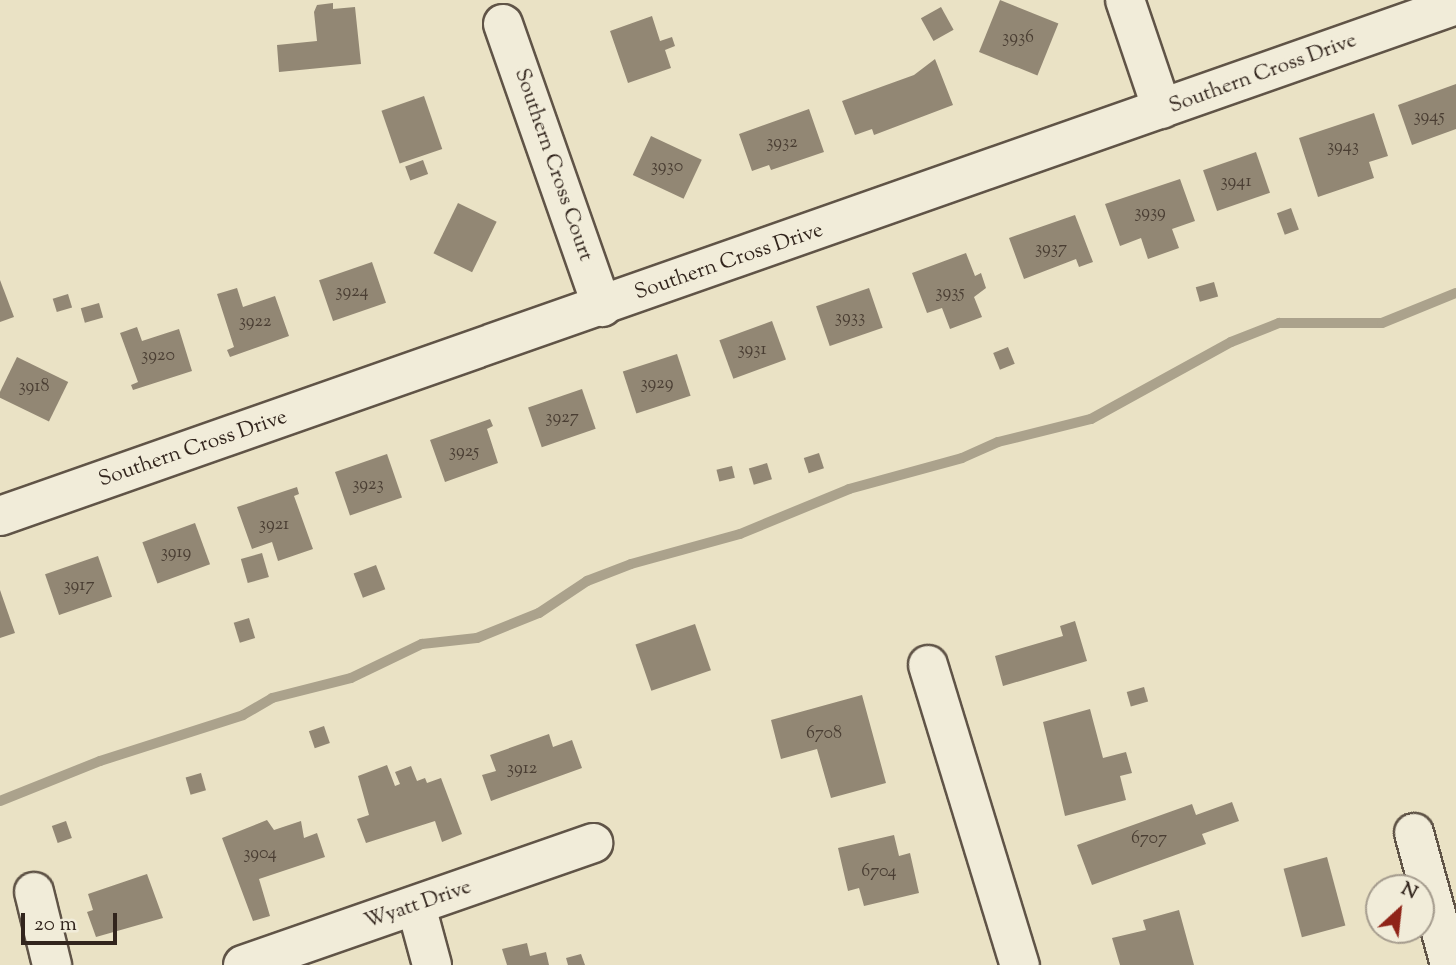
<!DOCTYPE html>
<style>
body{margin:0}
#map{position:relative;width:1456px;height:965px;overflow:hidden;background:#eae2c5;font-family:"Sorts Mill Goudy",serif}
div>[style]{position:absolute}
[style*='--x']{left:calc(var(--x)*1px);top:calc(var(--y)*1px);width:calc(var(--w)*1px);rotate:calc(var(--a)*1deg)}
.stream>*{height:10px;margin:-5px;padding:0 5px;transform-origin:5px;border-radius:5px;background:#aba28c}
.building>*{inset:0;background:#928774;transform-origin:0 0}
.roads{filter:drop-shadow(2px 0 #605447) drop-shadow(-2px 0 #605447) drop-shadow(0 2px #605447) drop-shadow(0 -2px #605447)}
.street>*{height:38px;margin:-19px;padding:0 19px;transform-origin:19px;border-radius:19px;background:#f1ecd9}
span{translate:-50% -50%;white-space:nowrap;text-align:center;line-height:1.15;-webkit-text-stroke:6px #f1ecd9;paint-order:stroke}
.number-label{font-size:18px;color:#4a3e33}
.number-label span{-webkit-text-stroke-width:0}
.street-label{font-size:21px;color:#32251d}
.north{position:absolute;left:1365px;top:874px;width:70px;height:70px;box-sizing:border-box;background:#f1ecd9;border:2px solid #a59c8e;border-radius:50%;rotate:27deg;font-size:19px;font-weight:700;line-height:28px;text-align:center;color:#32251d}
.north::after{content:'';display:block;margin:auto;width:24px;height:32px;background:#8f2418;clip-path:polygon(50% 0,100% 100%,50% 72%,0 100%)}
.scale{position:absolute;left:21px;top:913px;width:96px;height:32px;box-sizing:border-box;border:4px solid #32251d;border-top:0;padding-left:9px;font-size:21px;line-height:24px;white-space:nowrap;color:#32251d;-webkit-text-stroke:5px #f1ecd9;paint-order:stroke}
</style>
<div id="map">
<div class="stream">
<div style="--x:0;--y:801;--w:108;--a:-21.8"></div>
<div style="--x:100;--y:761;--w:150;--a:-17.8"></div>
<div style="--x:243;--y:715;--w:34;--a:-30"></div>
<div style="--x:272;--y:698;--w:81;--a:-14.2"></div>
<div style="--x:351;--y:678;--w:79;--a:-25.6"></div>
<div style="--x:422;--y:644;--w:55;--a:-6.2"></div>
<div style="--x:477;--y:638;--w:67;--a:-22"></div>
<div style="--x:539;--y:613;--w:58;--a:-33.7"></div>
<div style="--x:587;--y:581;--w:47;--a:-21.1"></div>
<div style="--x:631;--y:564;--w:113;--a:-15.4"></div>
<div style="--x:740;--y:534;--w:118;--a:-22.4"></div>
<div style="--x:849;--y:489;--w:117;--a:-15.3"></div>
<div style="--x:962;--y:458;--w:39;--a:-24"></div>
<div style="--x:998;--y:442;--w:96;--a:-13.9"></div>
<div style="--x:1091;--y:419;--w:160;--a:-28.8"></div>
<div style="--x:1231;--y:342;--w:52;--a:-21.6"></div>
<div style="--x:1279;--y:323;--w:103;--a:0"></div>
<div style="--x:1382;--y:323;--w:80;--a:-22.1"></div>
</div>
<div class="building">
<div style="left:1000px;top:0;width:63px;height:56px;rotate:22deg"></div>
<div style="clip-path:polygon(333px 3px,333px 9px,355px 7px,361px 64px,279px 72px,277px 45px,317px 41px,314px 12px,317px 5px)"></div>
<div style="left:941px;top:7px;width:26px;height:23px;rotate:61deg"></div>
<div style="clip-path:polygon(652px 16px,660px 41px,672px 37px,675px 46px,665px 50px,671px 68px,628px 83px,610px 31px)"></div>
<div style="clip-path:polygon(935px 59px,953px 105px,874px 135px,872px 129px,855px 135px,842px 101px,914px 75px)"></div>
<div style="clip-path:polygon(1456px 84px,1456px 129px,1412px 145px,1398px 105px)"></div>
<div style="left:424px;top:96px;width:56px;height:45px;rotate:71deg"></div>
<div style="clip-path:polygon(809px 109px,824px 152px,771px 170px,769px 165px,752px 171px,739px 134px)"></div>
<div style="clip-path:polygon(1374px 113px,1388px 156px,1369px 162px,1374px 178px,1318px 197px,1299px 138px)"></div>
<div style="left:651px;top:136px;width:56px;height:43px;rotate:25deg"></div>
<div style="left:1256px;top:152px;width:43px;height:56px;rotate:71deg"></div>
<div style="left:423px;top:160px;width:15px;height:19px;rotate:70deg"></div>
<div style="clip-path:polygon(1180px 179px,1195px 221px,1172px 229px,1179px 248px,1148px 259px,1141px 238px,1120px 246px,1105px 204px)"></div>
<div style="left:458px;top:203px;width:43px;height:56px;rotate:26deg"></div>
<div style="left:1291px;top:208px;width:23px;height:15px;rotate:70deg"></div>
<div style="clip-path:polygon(1075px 215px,1093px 262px,1079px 267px,1076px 259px,1024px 279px,1009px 238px)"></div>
<div style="clip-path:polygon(966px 253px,975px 276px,981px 273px,986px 288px,974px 297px,982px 317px,950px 329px,942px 308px,927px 313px,912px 273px)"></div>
<div style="left:372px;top:262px;width:43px;height:56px;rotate:71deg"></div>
<div style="clip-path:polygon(0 280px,14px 317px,0 322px)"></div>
<div style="left:1214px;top:282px;width:15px;height:19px;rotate:74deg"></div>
<div style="clip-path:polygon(237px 288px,243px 307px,275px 296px,289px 336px,230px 357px,227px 350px,234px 347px,217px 294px)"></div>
<div style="left:869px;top:288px;width:42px;height:56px;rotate:71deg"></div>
<div style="left:68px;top:294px;width:14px;height:16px;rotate:73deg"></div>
<div style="left:99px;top:303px;width:15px;height:19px;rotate:74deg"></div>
<div style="left:772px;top:321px;width:41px;height:56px;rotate:70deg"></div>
<div style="clip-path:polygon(137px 327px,142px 341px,179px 329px,192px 371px,133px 390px,131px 385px,138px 382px,120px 333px)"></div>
<div style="left:1008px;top:347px;width:18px;height:16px;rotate:68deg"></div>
<div style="left:677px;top:354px;width:44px;height:57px;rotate:72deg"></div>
<div style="left:17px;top:357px;width:57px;height:44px;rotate:26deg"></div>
<div style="left:582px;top:389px;width:42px;height:57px;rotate:71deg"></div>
<div style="clip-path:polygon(490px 419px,493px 426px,487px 429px,498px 463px,445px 482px,430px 440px)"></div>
<div style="left:819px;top:453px;width:16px;height:16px;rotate:72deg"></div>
<div style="left:387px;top:454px;width:46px;height:55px;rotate:71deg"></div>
<div style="left:767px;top:463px;width:17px;height:19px;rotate:73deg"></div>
<div style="left:732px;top:466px;width:12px;height:16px;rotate:76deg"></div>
<div style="clip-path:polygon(297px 487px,299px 494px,294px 496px,313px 549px,278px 561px,272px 542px,252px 549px,237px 507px)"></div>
<div style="left:195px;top:523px;width:44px;height:56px;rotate:70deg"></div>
<div style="left:262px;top:553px;width:25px;height:22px;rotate:74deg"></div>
<div style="left:98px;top:556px;width:43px;height:56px;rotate:71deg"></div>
<div style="left:376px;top:565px;width:26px;height:24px;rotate:69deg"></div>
<div style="clip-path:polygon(0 590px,15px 633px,0 638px)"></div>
<div style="left:249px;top:618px;width:21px;height:16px;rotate:73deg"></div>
<div style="clip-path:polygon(1075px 621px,1087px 661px,1003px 686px,995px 656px,1063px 636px,1060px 626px)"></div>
<div style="left:695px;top:624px;width:49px;height:63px;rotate:71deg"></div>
<div style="left:1144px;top:687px;width:15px;height:18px;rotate:74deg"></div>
<div style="clip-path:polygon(862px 695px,886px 783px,831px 798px,817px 749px,781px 759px,771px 720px)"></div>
<div style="clip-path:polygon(1090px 709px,1103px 758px,1126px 752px,1132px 773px,1120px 776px,1126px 800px,1065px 816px,1043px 722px)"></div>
<div style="left:324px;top:726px;width:18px;height:16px;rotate:71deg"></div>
<div style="clip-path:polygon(549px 734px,553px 747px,572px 740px,582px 768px,491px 801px,482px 775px,496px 771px,490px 755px)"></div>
<div style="clip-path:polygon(387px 765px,395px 786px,400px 784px,395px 772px,411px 766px,417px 781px,425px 778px,427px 783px,441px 778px,462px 834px,442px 842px,435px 821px,366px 843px,357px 819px,369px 815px,358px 776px)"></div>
<div style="left:201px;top:773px;width:18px;height:16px;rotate:74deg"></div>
<div style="clip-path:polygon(1232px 802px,1239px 821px,1202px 834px,1206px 844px,1092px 885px,1077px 845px,1192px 804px,1196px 815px)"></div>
<div style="clip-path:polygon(267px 820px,274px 830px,301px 821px,304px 838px,317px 833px,325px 857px,259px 879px,270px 916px,253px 921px,222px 838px)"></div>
<div style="left:66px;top:821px;width:18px;height:15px;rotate:71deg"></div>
<div style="clip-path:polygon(894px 835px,899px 856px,910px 853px,919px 893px,864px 906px,859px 888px,848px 891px,838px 848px)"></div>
<div style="left:1327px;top:857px;width:71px;height:45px;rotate:75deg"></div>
<div style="clip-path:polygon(147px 874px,163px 918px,96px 937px,87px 912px,93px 910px,88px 894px)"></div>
<div style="clip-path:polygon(1179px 910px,1194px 965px,1120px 965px,1112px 938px,1146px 930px,1143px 920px)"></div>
<div style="clip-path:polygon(527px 943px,530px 956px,546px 952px,549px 965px,507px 965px,502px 949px)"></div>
<div style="clip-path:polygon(581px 954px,585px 965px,568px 965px,566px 958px)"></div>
</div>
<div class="roads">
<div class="street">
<div style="--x:1125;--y:0;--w:115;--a:71.3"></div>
<div style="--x:503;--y:24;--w:300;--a:70.7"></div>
<div style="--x:0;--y:516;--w:1543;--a:-19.34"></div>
<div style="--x:928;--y:665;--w:314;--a:73"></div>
<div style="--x:1414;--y:833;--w:137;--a:74.7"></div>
<div style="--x:34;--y:892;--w:75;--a:76.1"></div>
<div style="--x:416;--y:906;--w:61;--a:74.8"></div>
<div style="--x:243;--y:965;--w:371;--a:-19.2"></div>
</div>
</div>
<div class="number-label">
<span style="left:1018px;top:38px">3936</span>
<span style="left:1429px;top:117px">3945</span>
<span style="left:782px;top:143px">3932</span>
<span style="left:1343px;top:147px">3943</span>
<span style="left:667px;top:167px">3930</span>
<span style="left:1236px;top:182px">3941</span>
<span style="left:1150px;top:213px">3939</span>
<span style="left:1051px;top:249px">3937</span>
<span style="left:352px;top:292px">3924</span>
<span style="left:950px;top:293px">3935</span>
<span style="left:850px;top:318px">3933</span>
<span style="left:255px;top:322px">3922</span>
<span style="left:752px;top:350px">3931</span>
<span style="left:158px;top:356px">3920</span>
<span style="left:657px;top:384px">3929</span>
<span style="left:34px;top:387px">3918</span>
<span style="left:562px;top:418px">3927</span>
<span style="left:464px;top:452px">3925</span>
<span style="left:368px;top:485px">3923</span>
<span style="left:274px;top:525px">3921</span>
<span style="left:176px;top:553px">3919</span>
<span style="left:79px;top:586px">3917</span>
<span style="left:824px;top:734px">6708</span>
<span style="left:522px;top:769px">3912</span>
<span style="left:1149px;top:839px">6707</span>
<span style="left:260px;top:854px">3904</span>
<span style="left:879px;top:872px">6704</span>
</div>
<div class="street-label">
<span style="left:1263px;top:74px;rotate:-20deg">Southern Cross Drive</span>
<span style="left:553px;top:165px;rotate:71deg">Southern Cross Court</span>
<span style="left:729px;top:262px;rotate:-19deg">Southern Cross Drive</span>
<span style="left:193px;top:449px;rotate:-19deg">Southern Cross Drive</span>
<span style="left:418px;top:905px;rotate:-19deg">Wyatt Drive</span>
</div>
<div class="north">N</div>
<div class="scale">20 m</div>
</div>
